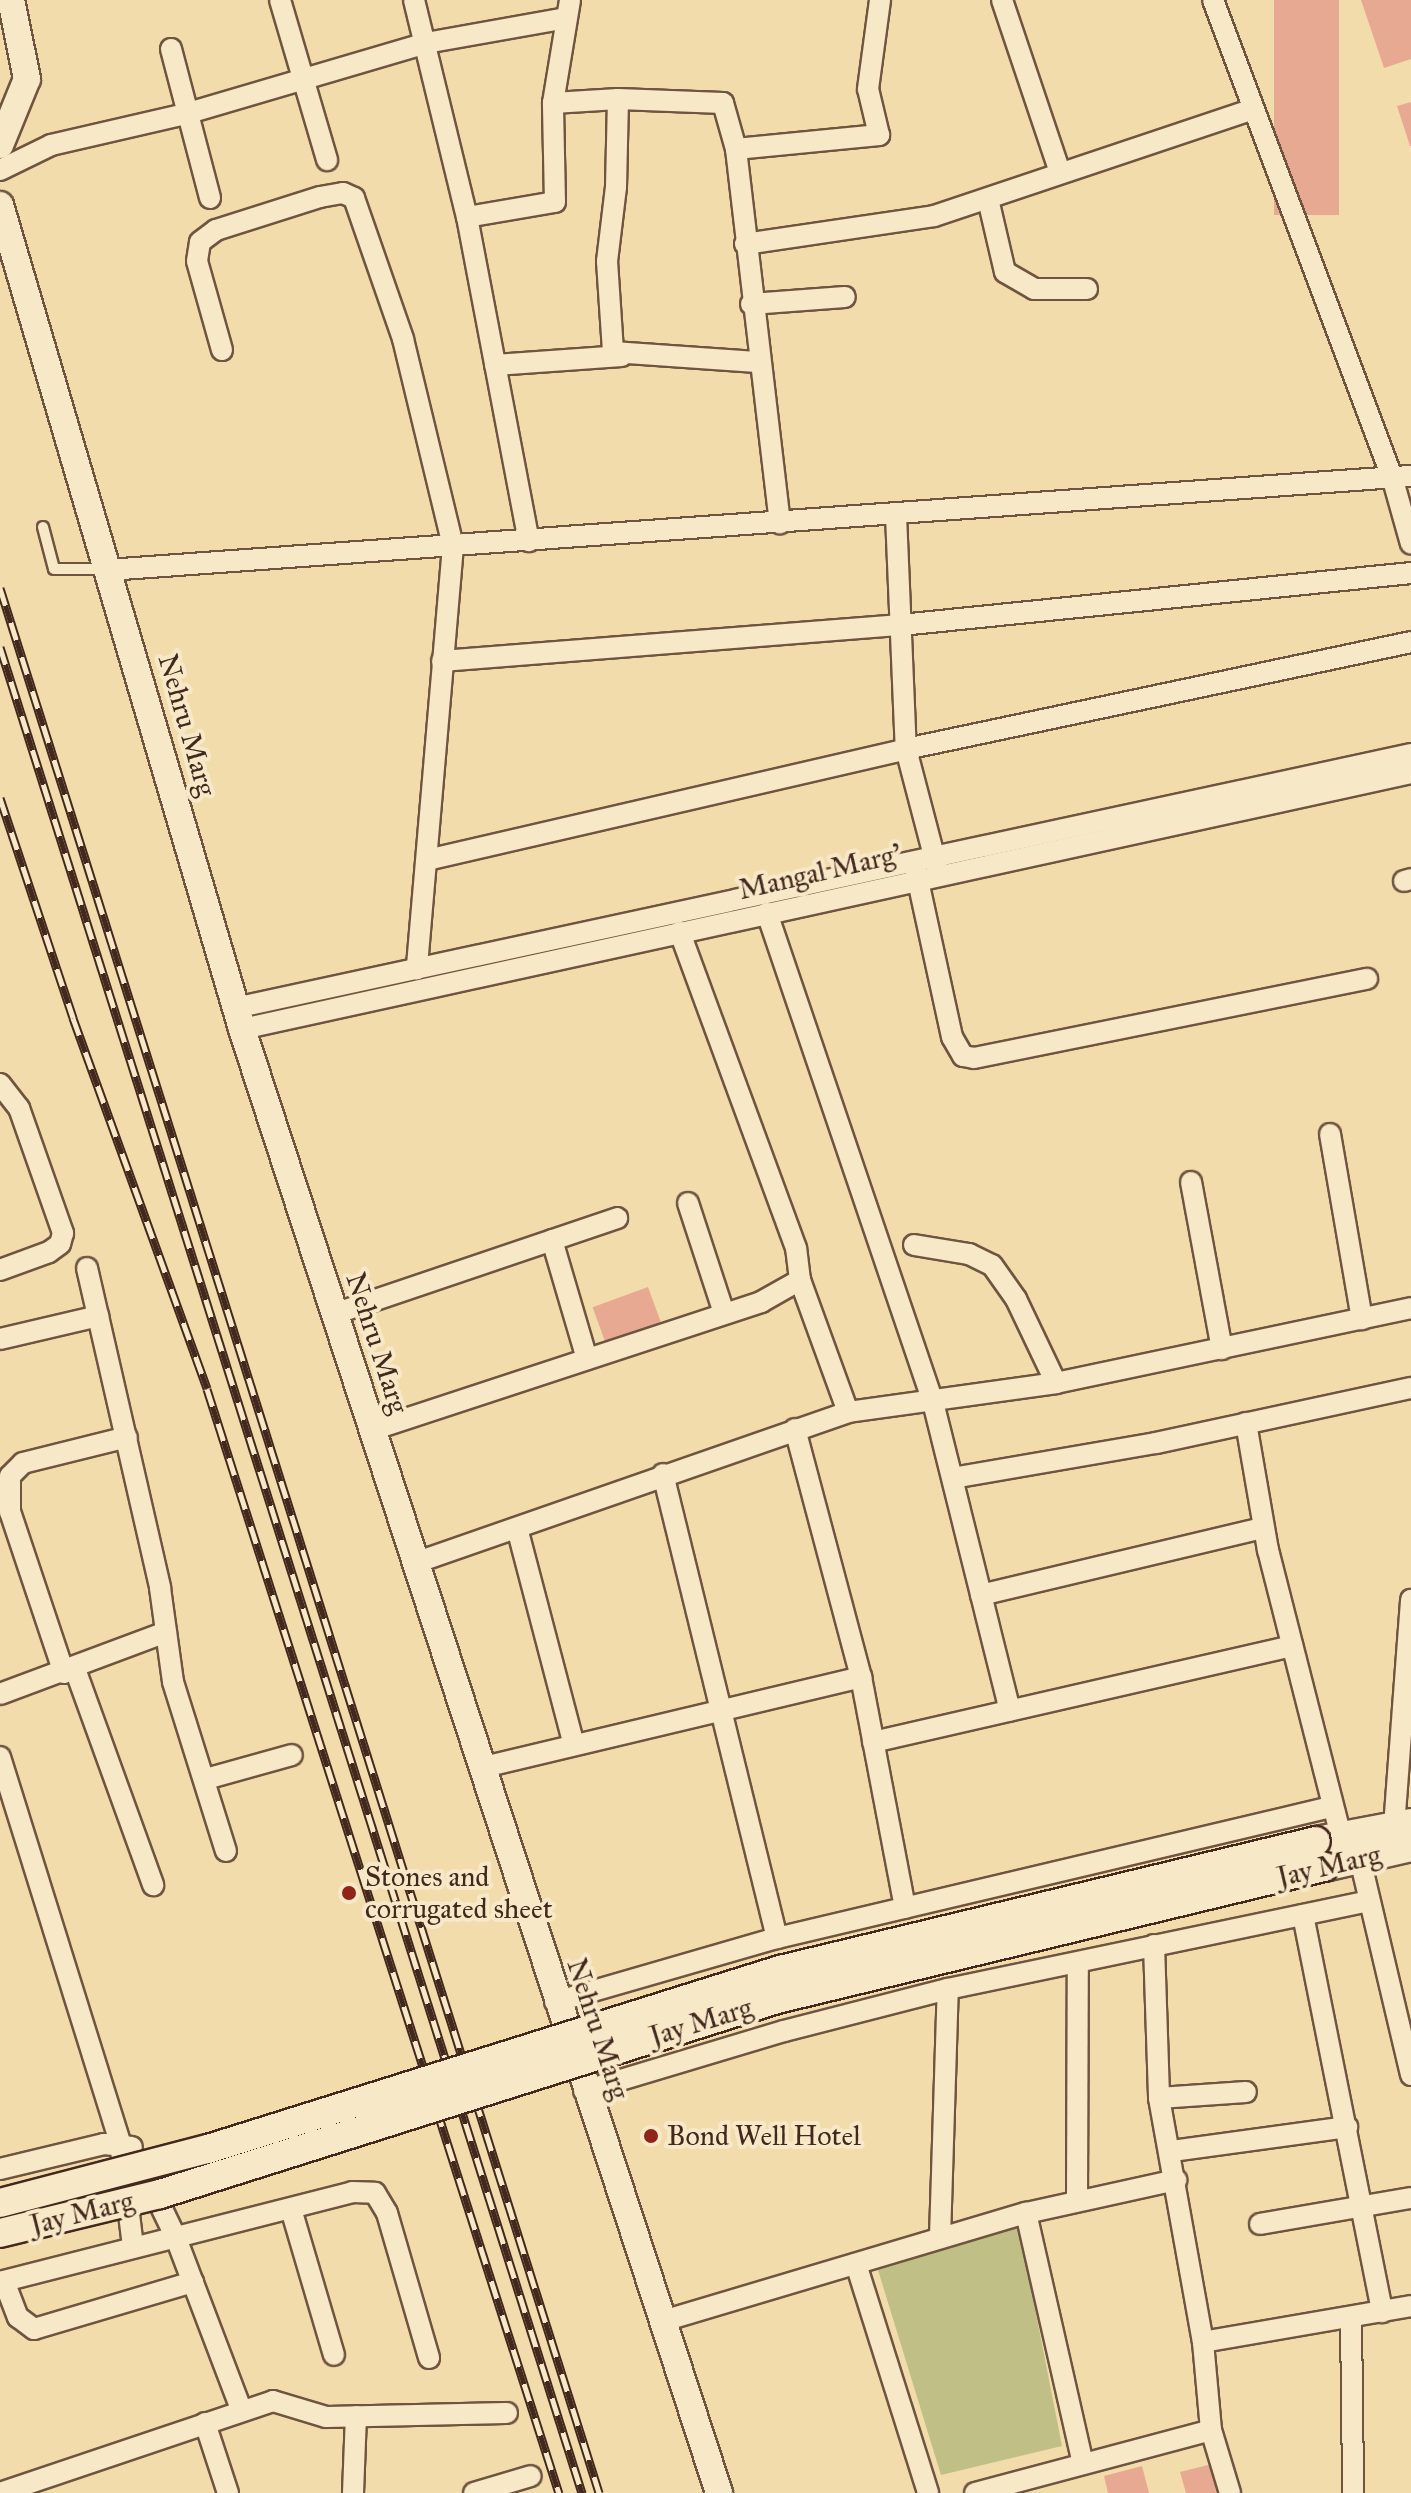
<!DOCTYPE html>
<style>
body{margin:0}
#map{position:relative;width:1411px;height:2493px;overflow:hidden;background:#f3dcab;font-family:"IM FELL Great Primer",serif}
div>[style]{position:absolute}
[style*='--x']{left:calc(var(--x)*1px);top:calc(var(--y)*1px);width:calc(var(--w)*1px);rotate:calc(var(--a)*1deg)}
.green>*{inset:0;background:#c0bf85}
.building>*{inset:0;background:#e7a991;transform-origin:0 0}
.roads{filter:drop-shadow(2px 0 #6f5540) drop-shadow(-2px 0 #6f5540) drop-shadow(0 2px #6f5540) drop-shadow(0 -2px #6f5540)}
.service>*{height:10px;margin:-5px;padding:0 5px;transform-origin:5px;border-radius:5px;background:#f7e8c8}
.minor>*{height:20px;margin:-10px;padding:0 10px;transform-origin:10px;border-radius:10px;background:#f7e8c8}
.tertiary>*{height:26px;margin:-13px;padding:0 13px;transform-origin:13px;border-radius:13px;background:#f7e8c8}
.secondary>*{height:28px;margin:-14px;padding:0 14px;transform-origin:14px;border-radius:14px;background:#f7e8c8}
.rail>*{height:9px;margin-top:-4.5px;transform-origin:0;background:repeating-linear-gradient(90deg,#f7e8c8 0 18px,#43281d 0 36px);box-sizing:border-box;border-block:2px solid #43281d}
.bridges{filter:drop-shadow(2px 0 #43281d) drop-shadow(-2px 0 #43281d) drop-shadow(0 2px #43281d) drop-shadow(0 -2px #43281d)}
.secondary-bridge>*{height:28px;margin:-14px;padding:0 14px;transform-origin:14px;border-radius:14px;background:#f7e8c8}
.dots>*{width:22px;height:22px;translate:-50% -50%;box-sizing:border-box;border:4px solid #f7e8c8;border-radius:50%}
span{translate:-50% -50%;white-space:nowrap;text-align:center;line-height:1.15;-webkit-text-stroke:8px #f7e8c8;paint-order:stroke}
.street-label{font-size:28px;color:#43281d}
.poi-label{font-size:28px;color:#43281d}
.left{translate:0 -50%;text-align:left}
</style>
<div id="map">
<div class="green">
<div style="clip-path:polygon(1019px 2227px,1062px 2446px,941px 2475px,878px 2270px)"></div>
</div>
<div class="building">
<div style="left:1274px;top:0;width:65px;height:215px"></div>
<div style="clip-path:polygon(1361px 0,1411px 0,1411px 59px,1384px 68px)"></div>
<div style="clip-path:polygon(1411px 102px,1411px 146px,1410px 146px,1397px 106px)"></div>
<div style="left:648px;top:1287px;width:44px;height:59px;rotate:70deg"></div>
<div style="clip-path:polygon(1212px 2464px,1220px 2493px,1186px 2493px,1180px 2472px)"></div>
<div style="clip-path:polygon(1142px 2466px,1149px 2493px,1108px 2493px,1104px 2476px)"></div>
</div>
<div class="roads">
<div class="service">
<div style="--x:43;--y:527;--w:43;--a:75.3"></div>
<div style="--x:54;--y:569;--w:49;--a:0"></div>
</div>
<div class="minor">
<div style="--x:280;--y:0;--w:167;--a:73.6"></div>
<div style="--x:414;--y:0;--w:223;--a:76.3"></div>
<div style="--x:467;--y:217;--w:330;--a:79.2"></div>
<div style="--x:1002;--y:0;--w:182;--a:71.4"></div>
<div style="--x:1213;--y:0;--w:513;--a:69.44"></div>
<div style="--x:1393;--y:480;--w:66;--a:74.3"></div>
<div style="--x:171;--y:49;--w:154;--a:75.3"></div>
<div style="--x:618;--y:99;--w:88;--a:91.3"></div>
<div style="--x:616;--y:187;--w:75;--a:96.9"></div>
<div style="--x:607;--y:261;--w:91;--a:86.2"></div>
<div style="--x:613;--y:352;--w:144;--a:4"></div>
<div style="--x:553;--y:103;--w:65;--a:-3.5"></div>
<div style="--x:618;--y:99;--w:105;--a:2.2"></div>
<div style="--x:723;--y:103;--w:48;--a:74.2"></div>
<div style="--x:736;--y:149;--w:377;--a:83.3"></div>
<div style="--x:736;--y:149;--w:144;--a:-5.6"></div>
<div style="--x:879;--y:135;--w:47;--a:-103.4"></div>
<div style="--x:868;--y:89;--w:90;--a:-82.3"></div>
<div style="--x:0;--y:170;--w:57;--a:-26.1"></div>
<div style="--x:51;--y:145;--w:138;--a:-13"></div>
<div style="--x:185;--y:114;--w:251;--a:-16.4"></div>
<div style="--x:426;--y:43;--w:142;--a:-10.1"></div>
<div style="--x:988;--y:199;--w:75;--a:76.9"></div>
<div style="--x:1005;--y:272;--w:34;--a:30"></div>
<div style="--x:1034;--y:289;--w:53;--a:0"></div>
<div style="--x:467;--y:217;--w:89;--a:-9.7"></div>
<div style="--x:555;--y:202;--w:99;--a:-91.2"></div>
<div style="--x:553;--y:103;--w:104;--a:-80.6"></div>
<div style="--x:745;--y:244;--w:191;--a:-8.4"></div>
<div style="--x:934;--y:216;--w:334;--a:-18.5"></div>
<div style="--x:751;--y:304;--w:94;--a:-4.3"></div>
<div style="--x:222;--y:350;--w:92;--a:-105.7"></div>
<div style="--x:197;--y:261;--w:19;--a:-81"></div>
<div style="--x:200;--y:242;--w:20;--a:-37"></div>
<div style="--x:216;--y:230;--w:109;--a:-17.6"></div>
<div style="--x:320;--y:197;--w:23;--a:-10"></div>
<div style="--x:343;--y:193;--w:12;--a:24"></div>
<div style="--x:354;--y:198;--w:149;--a:70.8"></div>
<div style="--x:403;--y:339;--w:213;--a:76.4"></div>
<div style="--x:453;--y:546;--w:425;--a:94.9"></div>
<div style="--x:495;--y:365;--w:127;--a:-4.1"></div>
<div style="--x:896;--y:515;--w:234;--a:87.6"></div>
<div style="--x:906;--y:749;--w:122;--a:75.3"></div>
<div style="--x:108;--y:570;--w:1306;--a:-4.13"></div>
<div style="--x:442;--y:661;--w:460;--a:-4.5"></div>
<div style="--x:901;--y:625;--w:513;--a:-5.82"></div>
<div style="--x:427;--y:860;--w:492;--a:-13"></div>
<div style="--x:906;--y:749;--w:516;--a:-11.96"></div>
<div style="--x:915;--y:867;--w:174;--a:77.7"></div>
<div style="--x:952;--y:1037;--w:22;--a:60"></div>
<div style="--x:963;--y:1056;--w:11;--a:10"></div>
<div style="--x:974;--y:1058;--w:401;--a:-11.4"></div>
<div style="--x:1404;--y:881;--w:7;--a:-16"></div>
<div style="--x:767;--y:913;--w:516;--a:71.25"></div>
<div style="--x:933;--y:1402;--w:318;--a:76"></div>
<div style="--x:235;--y:1008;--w:1203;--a:-12.19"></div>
<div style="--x:242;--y:1029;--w:1197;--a:-12.35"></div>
<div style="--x:0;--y:1084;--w:31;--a:52"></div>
<div style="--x:19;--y:1108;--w:133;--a:70.6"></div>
<div style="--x:63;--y:1233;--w:11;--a:105"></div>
<div style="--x:60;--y:1244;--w:14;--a:144"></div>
<div style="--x:49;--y:1252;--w:52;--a:159.8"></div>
<div style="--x:1330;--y:1134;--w:188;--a:80.2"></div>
<div style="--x:1191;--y:1182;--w:170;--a:79.5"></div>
<div style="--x:688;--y:1203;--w:116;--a:71.9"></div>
<div style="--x:552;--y:1240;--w:124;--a:73.6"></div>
<div style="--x:914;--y:1245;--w:56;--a:9.3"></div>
<div style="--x:969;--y:1254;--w:25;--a:26"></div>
<div style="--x:992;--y:1265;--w:42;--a:54.8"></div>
<div style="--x:1016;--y:1299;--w:93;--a:64.5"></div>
<div style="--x:87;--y:1268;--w:328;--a:77.1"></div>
<div style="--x:160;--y:1588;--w:95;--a:82.1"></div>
<div style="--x:173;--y:1682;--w:177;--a:72.6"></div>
<div style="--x:800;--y:1280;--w:140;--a:70"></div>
<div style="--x:334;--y:1314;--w:299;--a:-18.7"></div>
<div style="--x:0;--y:1339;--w:101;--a:-13.2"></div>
<div style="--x:1246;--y:1423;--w:129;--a:80.2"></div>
<div style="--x:1268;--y:1550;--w:295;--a:75.7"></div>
<div style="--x:795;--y:1429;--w:257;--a:75.1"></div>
<div style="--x:861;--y:1677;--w:235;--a:79.2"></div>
<div style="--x:372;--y:1430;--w:410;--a:-18.2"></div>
<div style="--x:761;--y:1302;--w:45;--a:-29.4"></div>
<div style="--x:800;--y:1280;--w:32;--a:-97"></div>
<div style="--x:796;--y:1248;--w:337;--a:-110.2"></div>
<div style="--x:663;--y:1474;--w:478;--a:76.2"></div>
<div style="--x:953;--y:1478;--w:206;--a:-9.8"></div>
<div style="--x:1156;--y:1443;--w:261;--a:-12.2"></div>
<div style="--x:517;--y:1528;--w:224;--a:75.3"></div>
<div style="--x:415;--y:1563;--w:459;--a:-19.2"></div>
<div style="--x:848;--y:1412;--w:210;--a:-7.9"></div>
<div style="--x:1056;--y:1383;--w:363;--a:-11.9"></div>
<div style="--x:981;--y:1595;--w:290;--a:-13.4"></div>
<div style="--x:75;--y:1669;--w:230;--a:70.1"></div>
<div style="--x:64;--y:1673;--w:170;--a:-108.5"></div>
<div style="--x:10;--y:1512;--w:36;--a:-90"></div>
<div style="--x:10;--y:1476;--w:18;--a:-45"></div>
<div style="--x:23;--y:1463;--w:107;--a:-14"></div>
<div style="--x:0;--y:1694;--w:177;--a:-20.5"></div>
<div style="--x:873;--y:1742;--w:430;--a:-12.9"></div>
<div style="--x:0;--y:1757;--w:403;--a:72.7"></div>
<div style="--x:120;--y:2142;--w:106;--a:82.9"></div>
<div style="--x:480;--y:1768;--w:392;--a:-13.4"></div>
<div style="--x:206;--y:1779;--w:89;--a:-15.6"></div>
<div style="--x:1394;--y:1827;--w:228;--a:-85.7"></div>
<div style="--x:1360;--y:1859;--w:222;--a:76.7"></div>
<div style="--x:1303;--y:1915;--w:405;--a:78.7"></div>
<div style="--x:1154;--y:1945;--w:153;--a:88.1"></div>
<div style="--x:1159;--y:2098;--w:248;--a:79.8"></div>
<div style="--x:1203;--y:2342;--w:88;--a:84.8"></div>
<div style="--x:1211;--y:2430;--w:66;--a:73.2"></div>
<div style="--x:555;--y:2002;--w:231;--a:-16.1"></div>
<div style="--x:777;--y:1938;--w:569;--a:-13.3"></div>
<div style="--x:584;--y:2091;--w:209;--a:-16.7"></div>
<div style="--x:784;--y:2031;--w:169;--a:-14.4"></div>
<div style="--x:948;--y:1989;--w:430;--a:-11.8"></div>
<div style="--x:1159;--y:2098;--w:87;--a:-3.9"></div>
<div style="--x:1172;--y:2151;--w:177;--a:-7.8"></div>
<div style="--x:0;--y:2169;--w:107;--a:-13.5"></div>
<div style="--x:104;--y:2144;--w:28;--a:6"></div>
<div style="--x:151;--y:2186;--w:58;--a:64.3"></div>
<div style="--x:176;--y:2238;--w:183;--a:69.2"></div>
<div style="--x:1077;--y:2199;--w:234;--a:-89.8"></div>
<div style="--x:291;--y:2209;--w:152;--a:73.6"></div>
<div style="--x:1026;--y:2213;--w:257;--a:77.2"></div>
<div style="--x:1260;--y:2224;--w:153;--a:-9.8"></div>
<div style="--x:940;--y:2237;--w:248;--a:-88.2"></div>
<div style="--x:856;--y:2264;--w:240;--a:72.5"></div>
<div style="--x:4;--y:2281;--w:39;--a:69"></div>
<div style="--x:18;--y:2317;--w:20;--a:37"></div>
<div style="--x:34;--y:2329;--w:166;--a:-16.5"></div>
<div style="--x:0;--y:2282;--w:363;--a:-14.3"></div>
<div style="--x:352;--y:2192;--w:23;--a:2"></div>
<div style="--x:375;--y:2193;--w:23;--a:59"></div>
<div style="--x:387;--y:2213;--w:151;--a:73.8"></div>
<div style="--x:1351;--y:2319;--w:174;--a:89.3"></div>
<div style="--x:663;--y:2321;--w:379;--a:-16.6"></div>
<div style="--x:1026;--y:2213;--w:154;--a:-12.4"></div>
<div style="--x:1203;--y:2342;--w:211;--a:-9.8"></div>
<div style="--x:205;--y:2423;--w:74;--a:71.8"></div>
<div style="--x:0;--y:2493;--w:288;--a:-18.6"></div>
<div style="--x:273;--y:2401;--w:55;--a:16.8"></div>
<div style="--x:326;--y:2417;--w:181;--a:-1.3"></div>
<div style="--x:353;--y:2493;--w:77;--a:-87.8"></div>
<div style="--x:474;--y:2493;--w:59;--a:-16.6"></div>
<div style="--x:975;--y:2493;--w:244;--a:-14.9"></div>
</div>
<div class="tertiary">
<div style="--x:0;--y:145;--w:71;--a:-67.8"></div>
<div style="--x:27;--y:79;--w:81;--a:-101.4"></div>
<div style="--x:0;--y:205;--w:859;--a:73.63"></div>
<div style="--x:242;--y:1029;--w:1540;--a:71.95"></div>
</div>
<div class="secondary">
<div style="--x:1316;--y:1841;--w:97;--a:-10.7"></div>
<div style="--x:1324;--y:1867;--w:89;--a:-12.9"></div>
</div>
</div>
<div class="rail">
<div style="--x:0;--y:588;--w:1997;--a:72.54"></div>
<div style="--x:0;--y:647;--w:1936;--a:72.5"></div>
<div style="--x:0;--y:798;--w:232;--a:71.6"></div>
<div style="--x:73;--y:1018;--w:394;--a:70.1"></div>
<div style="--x:207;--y:1389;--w:1159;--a:72.32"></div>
</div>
<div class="bridges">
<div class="secondary-bridge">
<div style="--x:0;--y:2203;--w:215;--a:-14.6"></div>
<div style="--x:208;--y:2149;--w:599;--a:-17.38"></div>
<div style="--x:780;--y:1970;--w:551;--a:-13.53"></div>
<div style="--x:0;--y:2233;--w:165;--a:-13.7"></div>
<div style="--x:160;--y:2194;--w:647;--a:-17.54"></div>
<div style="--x:777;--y:1999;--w:563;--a:-13.57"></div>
</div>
</div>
<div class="dots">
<div style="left:349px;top:1893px;background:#8f2418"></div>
<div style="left:651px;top:2136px;background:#8f2418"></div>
</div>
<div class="street-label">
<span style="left:187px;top:725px;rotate:74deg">Nehru Marg</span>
<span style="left:820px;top:872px;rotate:-13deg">Mangal Marg'</span>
<span style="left:377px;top:1343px;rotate:72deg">Nehru Marg</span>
<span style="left:1329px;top:1866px;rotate:-13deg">Jay Marg</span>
<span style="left:701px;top:2022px;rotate:-17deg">Jay Marg</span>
<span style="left:598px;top:2029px;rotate:72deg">Nehru Marg</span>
<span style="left:82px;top:2213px;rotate:-14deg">Jay Marg</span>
</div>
<div class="poi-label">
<span class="left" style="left:365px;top:1893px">Stones and<br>corrugated sheet</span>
<span class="left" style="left:667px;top:2136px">Bond Well Hotel</span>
</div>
</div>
